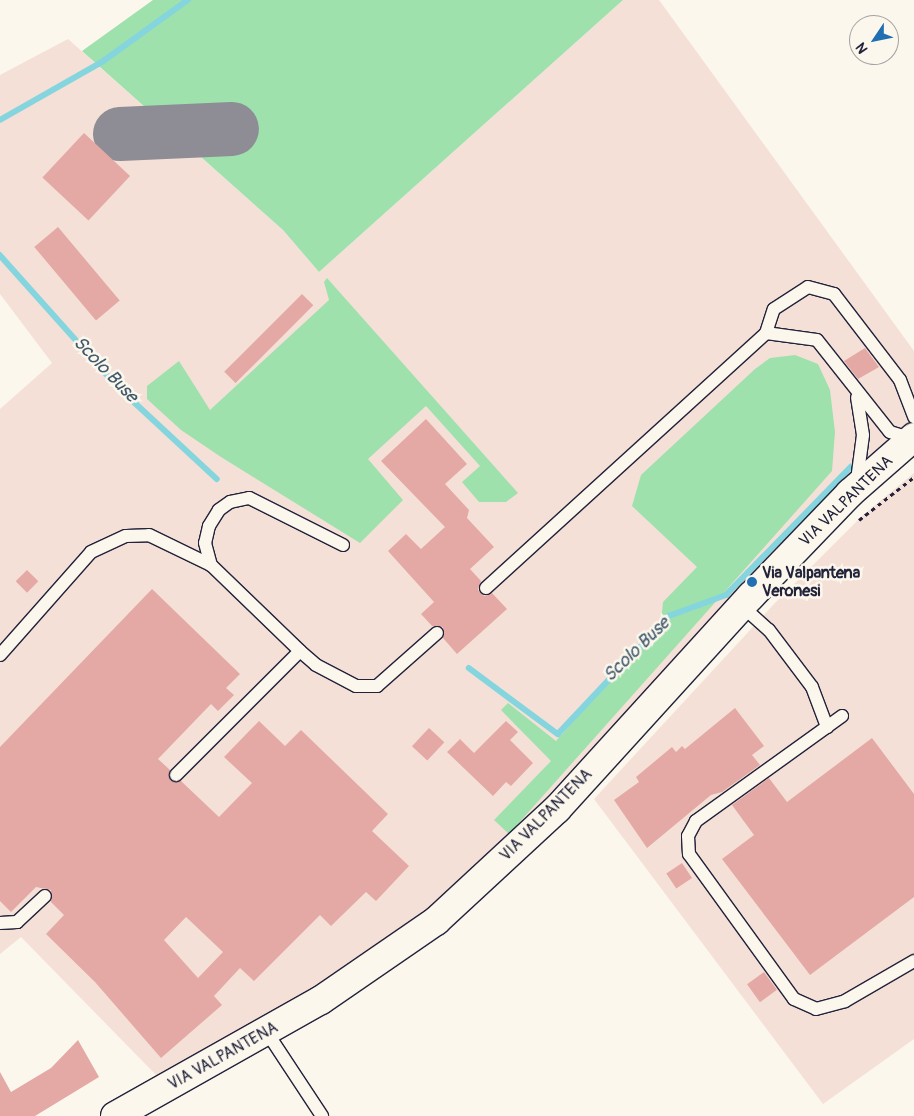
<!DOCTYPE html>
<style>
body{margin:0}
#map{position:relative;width:914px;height:1116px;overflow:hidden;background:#fbf7ec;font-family:Pangolin,sans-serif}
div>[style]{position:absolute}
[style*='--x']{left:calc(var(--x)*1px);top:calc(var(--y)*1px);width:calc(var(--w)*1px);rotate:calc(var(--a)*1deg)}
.built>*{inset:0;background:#f4e0d7}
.green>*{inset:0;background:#9ee1ac}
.stream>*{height:5.5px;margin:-2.75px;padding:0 2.75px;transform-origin:2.75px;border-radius:2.75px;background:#84d5de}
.taxiway>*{height:54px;margin:-27px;padding:0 27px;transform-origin:27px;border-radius:27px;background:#8e8c94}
.building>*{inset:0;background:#e4a9a5;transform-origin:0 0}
.path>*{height:3px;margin-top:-1.5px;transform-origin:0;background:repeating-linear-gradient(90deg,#22223b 0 4px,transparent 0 8px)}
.roads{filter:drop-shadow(1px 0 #22223b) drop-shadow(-1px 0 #22223b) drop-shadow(0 1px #22223b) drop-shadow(0 -1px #22223b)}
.service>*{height:12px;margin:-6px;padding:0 6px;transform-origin:6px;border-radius:6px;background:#fbf7ec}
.tertiary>*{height:28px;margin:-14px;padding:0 14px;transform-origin:14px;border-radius:14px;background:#fbf7ec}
.dots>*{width:14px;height:14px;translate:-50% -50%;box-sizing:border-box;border:2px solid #fbf7ec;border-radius:50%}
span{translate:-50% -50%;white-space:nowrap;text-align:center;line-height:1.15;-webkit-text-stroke:5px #fbf7ec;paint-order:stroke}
.street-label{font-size:16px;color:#22223b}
.poi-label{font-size:16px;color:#22223b;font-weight:700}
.left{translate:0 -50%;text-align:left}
.water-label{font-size:18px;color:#3f586c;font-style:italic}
.north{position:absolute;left:849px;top:15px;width:50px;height:50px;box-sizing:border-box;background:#fbf7ec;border:1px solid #a4a2a5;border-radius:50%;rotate:236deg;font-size:14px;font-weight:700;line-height:20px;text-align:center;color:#22223b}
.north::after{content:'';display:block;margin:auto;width:18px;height:22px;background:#1f6fb2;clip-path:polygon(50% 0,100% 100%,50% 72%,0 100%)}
</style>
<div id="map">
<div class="built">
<div style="clip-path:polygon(623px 0,659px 0,914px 351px,914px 429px,837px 490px,749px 578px,505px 842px,440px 903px,356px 967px,160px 1079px,21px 937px,0 954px,0 409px,52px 363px,0 294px,0 75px,68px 39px,283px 230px,319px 272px)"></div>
<div style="clip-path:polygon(914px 473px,914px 1039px,823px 1104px,594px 799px,775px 603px,862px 516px)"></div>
</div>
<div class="green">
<div style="clip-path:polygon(153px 0,623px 0,319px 272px,283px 230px,82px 51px)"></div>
<div style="clip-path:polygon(327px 278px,518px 493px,506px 502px,479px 502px,462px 482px,480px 466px,426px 406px,368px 459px,403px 500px,360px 543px,221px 457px,181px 430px,147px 399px,147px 386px,179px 361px,210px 410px,329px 300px,324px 282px)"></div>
<div style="clip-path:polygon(795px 355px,818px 364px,830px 390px,835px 432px,832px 471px,509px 834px,494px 820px,551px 761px,501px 710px,508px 703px,556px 741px,661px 622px,663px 602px,697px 567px,632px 506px,641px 475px,755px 369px,770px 358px)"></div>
</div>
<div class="stream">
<div style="--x:0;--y:120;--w:117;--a:-29.6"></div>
<div style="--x:102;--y:62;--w:106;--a:-35.8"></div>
<div style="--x:0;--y:255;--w:177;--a:48.2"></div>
<div style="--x:118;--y:387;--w:135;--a:42.9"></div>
<div style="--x:469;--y:668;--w:111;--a:36.6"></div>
<div style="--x:558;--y:734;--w:162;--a:-46.8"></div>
<div style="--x:669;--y:616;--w:61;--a:-20.2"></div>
<div style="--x:726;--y:595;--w:179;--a:-45.7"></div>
</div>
<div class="taxiway">
<div style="--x:120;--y:134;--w:112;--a:-2.6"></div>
</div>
<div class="building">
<div style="left:84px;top:133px;width:63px;height:61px;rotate:43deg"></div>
<div style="left:58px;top:227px;width:96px;height:31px;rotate:50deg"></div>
<div style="left:302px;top:294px;width:16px;height:110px;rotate:45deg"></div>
<div style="clip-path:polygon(865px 348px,879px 367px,858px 379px,844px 361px)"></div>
<div style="clip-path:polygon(426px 419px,467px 464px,445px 484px,469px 510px,467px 518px,494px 547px,470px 569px,481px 581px,478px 590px,484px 596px,492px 593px,507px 609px,457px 654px,443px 638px,443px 627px,432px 626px,421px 614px,434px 602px,388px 551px,406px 534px,421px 549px,445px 527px,381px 461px)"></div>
<div style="left:27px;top:570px;width:16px;height:16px;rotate:45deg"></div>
<div style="clip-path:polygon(evenodd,152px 589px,240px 674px,226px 688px,234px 695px,218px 711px,211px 704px,158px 759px,170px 770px,170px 780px,181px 781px,219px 817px,252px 783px,224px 757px,259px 721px,285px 746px,301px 730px,388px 814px,372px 831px,409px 866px,376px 901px,366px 892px,331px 926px,320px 915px,254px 981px,240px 968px,214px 996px,222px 1005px,161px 1058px,95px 982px,46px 934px,64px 915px,51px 902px,51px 890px,36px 887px,11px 912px,0 901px,0 747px,152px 589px,186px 917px,223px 952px,198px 978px,164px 940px,186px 917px)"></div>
<div style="clip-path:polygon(735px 708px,764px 746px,752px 755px,760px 765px,722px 792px,711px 795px,647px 848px,614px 800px,639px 782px,636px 777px,672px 747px,676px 752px,682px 746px,685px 749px)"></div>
<div style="clip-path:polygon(506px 721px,518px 732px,510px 740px,533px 763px,511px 786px,506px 782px,493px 796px,447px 752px,460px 739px,474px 753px)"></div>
<div style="left:429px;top:728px;width:21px;height:25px;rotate:43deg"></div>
<div style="clip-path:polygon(872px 738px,914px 794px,914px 897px,810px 975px,722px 859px,754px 835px,732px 805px,769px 778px,787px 802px)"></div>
<div style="left:682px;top:863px;width:18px;height:19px;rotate:56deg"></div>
<div style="left:764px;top:972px;width:22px;height:21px;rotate:54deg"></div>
<div style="clip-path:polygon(78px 1040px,99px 1077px,35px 1116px,0 1116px,0 1072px,11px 1092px,51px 1068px)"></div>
</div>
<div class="path">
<div style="--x:859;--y:520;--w:70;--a:-38"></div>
</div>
<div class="roads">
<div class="service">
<div style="--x:766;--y:333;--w:51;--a:7.8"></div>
<div style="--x:817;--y:340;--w:117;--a:51.6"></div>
<div style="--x:890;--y:432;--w:21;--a:17"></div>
<div style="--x:857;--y:480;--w:45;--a:-82.4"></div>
<div style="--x:863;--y:435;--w:38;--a:-99"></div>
<div style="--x:343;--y:545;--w:105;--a:-153.4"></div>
<div style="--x:249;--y:498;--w:19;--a:168"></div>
<div style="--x:230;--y:502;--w:14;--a:144"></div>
<div style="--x:219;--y:510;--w:19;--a:122"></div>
<div style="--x:209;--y:526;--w:17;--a:103"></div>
<div style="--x:205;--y:543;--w:23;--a:75"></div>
<div style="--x:211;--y:565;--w:124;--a:44"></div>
<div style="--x:300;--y:651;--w:21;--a:41"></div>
<div style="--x:316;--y:665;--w:45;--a:27.7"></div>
<div style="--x:356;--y:686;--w:21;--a:0"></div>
<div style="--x:377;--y:686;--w:80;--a:-41.5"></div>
<div style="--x:486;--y:588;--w:379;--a:-42.3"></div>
<div style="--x:766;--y:333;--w:25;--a:-72"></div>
<div style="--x:774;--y:309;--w:40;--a:-32.9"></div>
<div style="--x:808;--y:287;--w:27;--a:15"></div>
<div style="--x:834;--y:294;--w:108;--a:52.5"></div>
<div style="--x:900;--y:380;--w:40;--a:69"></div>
<div style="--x:742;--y:606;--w:36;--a:42"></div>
<div style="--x:769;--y:630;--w:71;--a:53"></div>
<div style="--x:812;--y:687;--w:43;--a:69.4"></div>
<div style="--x:0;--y:655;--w:137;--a:-48.5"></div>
<div style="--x:91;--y:552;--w:38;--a:-25"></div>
<div style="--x:126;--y:536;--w:23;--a:-2"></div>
<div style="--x:149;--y:535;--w:69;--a:25.8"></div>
<div style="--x:842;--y:716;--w:180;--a:144.3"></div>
<div style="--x:696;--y:821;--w:17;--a:118"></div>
<div style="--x:688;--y:836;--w:18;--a:87"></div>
<div style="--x:689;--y:854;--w:179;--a:54.1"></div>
<div style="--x:794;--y:999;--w:24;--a:24"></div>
<div style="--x:816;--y:1009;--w:30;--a:-15"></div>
<div style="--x:845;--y:1001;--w:80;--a:-30.1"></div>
<div style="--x:176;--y:775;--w:175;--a:-45"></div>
<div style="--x:0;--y:923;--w:17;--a:-3"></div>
<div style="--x:17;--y:922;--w:38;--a:-43"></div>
<div style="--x:266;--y:1031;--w:102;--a:56.6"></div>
</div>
<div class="tertiary">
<div style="--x:115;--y:1116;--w:236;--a:-29.4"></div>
<div style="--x:321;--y:1000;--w:140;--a:-34.5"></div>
<div style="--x:436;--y:921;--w:165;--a:-42.8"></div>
<div style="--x:557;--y:809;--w:288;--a:-47.7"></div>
<div style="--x:751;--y:596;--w:143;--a:-46.1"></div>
<div style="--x:850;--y:493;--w:85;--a:-41.2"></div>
</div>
</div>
<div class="dots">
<div style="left:752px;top:582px;background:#1f6fb2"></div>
</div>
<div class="street-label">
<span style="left:846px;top:501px;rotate:-44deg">VIA VALPANTENA</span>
<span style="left:546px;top:815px;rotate:-45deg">VIA VALPANTENA</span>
<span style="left:223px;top:1056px;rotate:-29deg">VIA VALPANTENA</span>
</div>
<div class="poi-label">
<span class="left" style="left:762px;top:582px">Via Valpantena<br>Veronesi</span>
</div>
<div class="water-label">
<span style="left:105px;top:370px;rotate:46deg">Scolo Buse</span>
<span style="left:637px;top:650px;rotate:-44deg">Scolo Buse</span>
</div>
<div class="north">N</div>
</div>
